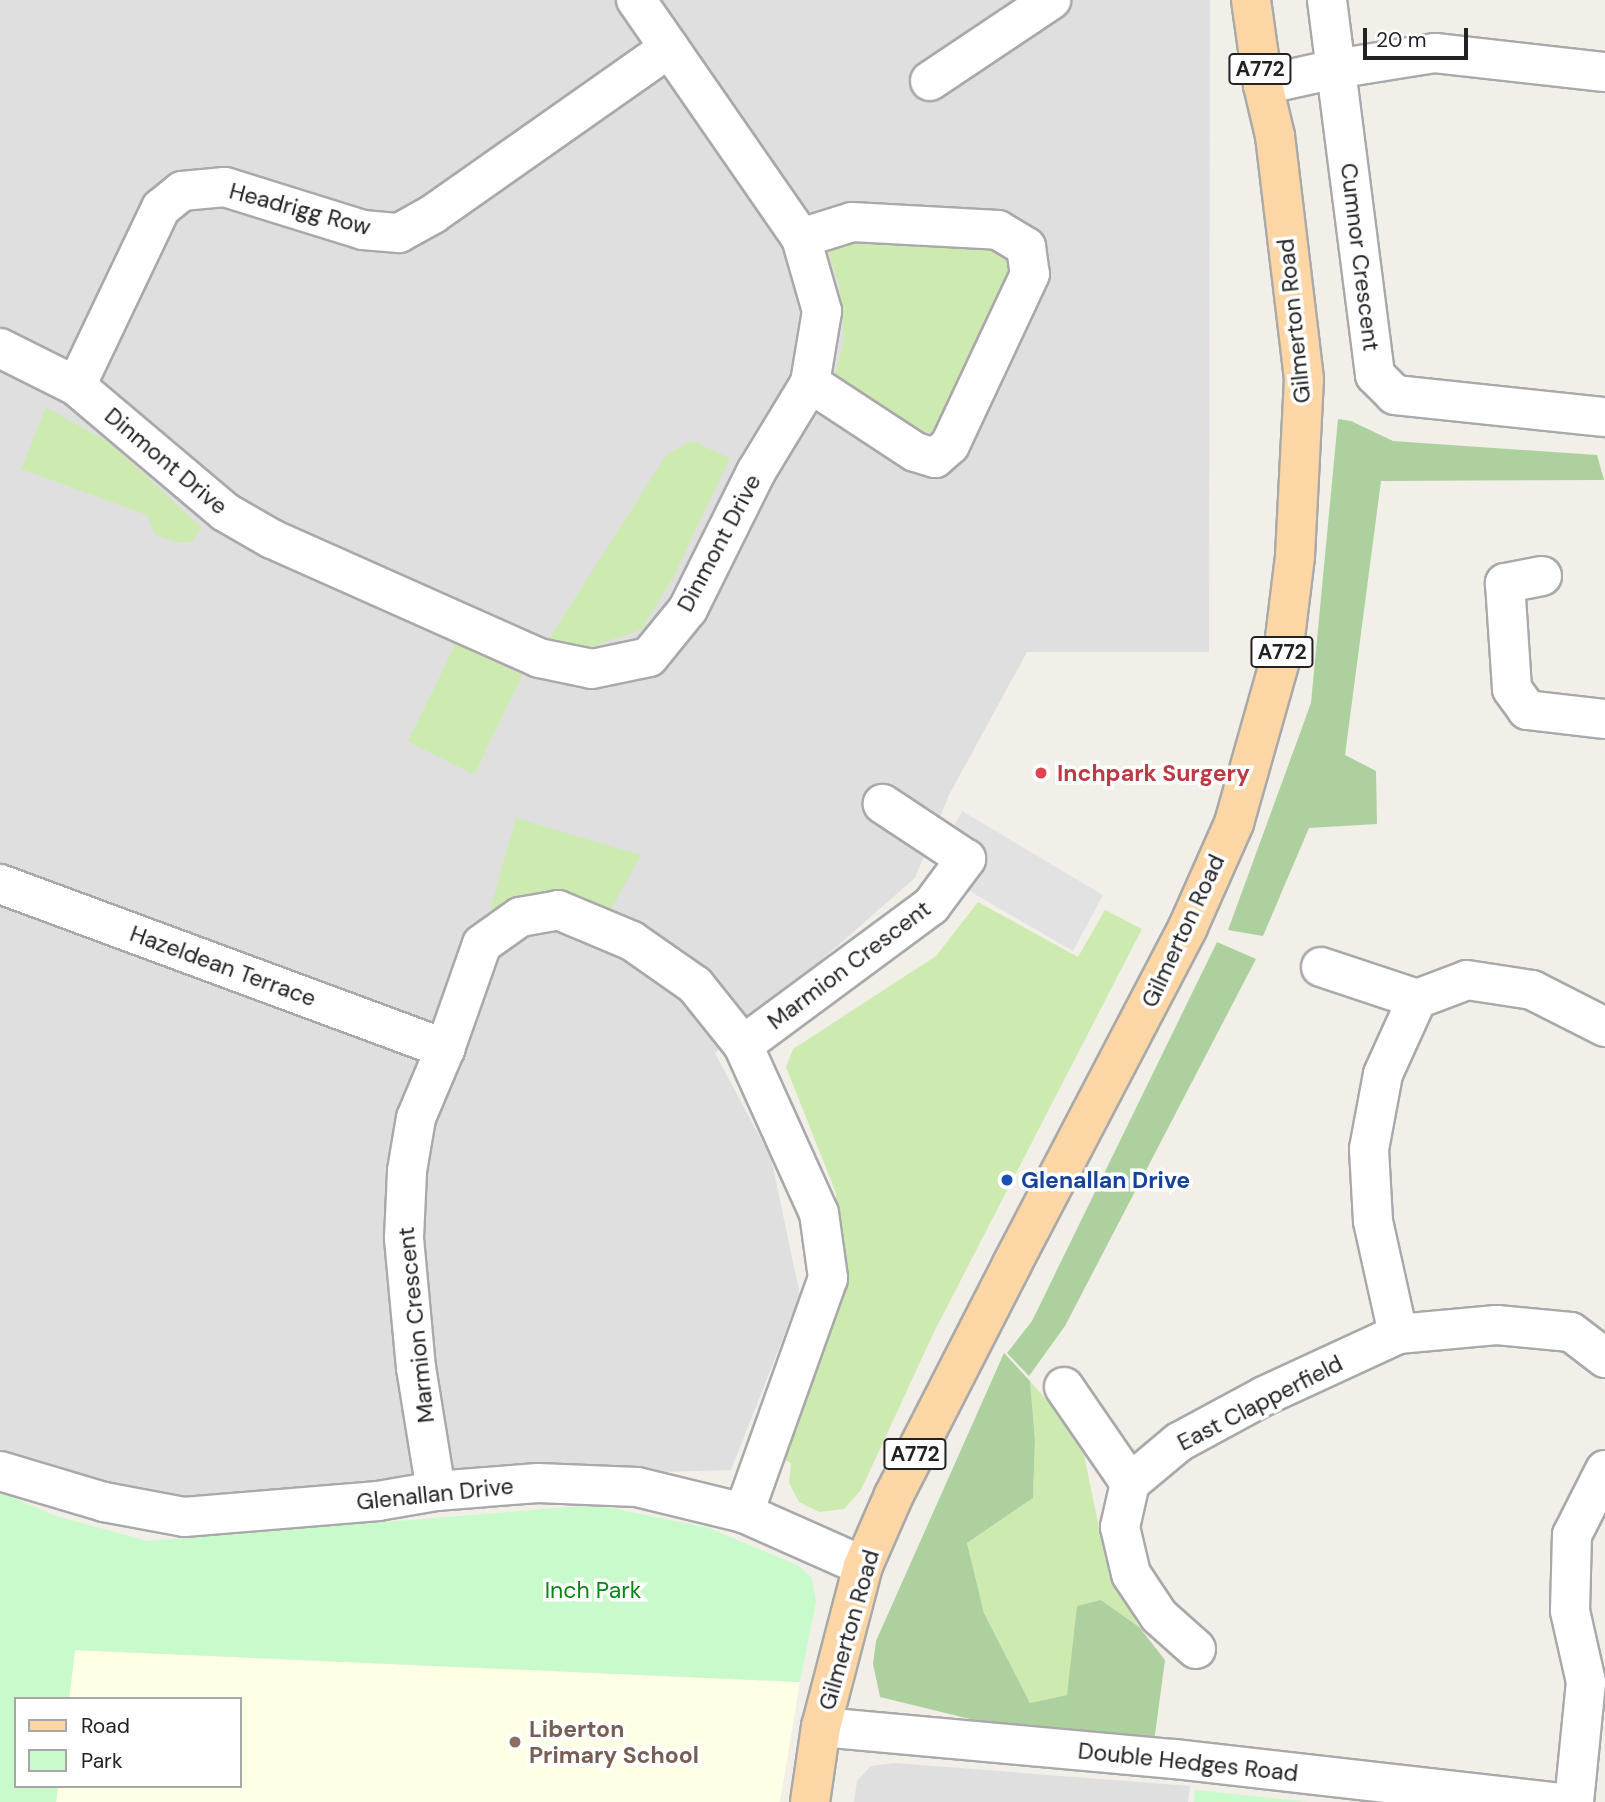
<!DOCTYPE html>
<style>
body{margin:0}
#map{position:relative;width:1605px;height:1802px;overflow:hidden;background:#f2efe9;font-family:"DM Sans",sans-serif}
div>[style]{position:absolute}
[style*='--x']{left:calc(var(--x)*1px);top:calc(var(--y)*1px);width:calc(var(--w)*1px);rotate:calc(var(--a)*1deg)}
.residential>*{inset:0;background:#e0dfdf}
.education>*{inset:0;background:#ffffe5}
.grass>*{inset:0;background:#cdebb0;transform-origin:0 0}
.forest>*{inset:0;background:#add19e}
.park>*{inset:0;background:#c8facc}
.parking>*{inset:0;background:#e2e2e2}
.roads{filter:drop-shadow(2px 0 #a9a9a9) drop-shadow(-2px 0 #a9a9a9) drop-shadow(0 2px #a9a9a9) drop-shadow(0 -2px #a9a9a9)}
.minor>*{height:38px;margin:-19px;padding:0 19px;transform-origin:19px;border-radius:19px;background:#fff}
.tertiary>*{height:38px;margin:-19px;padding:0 19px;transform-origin:19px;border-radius:19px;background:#fff}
.primary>*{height:38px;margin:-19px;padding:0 19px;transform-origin:19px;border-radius:19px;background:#fcd6a4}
.dots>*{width:19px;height:19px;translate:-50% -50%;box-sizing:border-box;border:4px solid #fff;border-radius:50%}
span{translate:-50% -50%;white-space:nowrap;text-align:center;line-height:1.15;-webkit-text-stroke:7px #fff;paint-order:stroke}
.shield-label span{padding:2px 5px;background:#fff;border:2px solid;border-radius:5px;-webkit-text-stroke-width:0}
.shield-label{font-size:21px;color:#222;font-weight:700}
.street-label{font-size:23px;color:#222}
.health-label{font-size:23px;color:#be3a42;font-weight:700}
.left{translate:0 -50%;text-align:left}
.transit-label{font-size:23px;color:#164399;font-weight:700}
.park-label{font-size:23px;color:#0c8416}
.education-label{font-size:23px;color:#785e54;font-weight:700}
.legend{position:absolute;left:14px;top:1697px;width:228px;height:91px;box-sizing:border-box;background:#fff;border:2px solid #a7a7a7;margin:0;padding:9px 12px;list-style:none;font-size:21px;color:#222}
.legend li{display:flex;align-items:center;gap:14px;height:35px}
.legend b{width:35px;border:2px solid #a7a7a7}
.scale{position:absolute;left:1363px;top:28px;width:105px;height:32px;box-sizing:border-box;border:4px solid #222;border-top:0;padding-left:9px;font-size:21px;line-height:24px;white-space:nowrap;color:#222;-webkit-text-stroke:5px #fff;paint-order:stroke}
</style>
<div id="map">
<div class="residential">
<div style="clip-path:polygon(0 0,1210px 0,1209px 652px,1027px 652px,949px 795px,915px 878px,715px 1053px,771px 1158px,800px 1295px,731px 1470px,359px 1481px,171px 1500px,40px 1466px,0 1450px)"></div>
<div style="clip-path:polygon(895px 1763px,1190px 1786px,1188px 1802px,854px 1802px,857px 1781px,871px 1766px)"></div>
</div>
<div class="education">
<div style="clip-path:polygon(75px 1650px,800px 1682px,780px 1802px,56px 1802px,58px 1786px,240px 1786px,240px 1699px,69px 1699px)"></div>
</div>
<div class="grass">
<div style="clip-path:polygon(846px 237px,987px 239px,1006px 255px,1014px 276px,937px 431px,909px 434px,833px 383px,844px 339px,840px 289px,828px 251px)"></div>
<div style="clip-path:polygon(46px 407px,110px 443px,202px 528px,192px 542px,179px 543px,155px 535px,147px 515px,21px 469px)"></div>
<div style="clip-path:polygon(692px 441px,730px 458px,673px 578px,641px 630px,590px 647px,545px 645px,667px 454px)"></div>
<div style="left:456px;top:643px;width:74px;height:110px;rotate:26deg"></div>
<div style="clip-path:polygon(516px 818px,641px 855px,609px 913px,556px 892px,518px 895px,490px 910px)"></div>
<div style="clip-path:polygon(978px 902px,1078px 957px,1105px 910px,1142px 929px,934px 1332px,861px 1490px,844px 1509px,819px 1512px,799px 1502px,789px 1483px,791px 1463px,777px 1456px,841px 1289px,836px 1193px,786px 1067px,793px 1049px,936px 956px)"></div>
<div style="clip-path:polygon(1030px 1381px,1051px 1405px,1084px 1455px,1109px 1575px,1139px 1627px,1101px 1600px,1067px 1695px,1030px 1703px,984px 1613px,967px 1543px,1033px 1498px,1035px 1440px)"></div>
</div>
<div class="forest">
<div style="clip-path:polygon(1338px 419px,1351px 421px,1393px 441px,1597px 455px,1604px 480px,1381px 481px,1345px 755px,1376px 771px,1377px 824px,1309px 828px,1263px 936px,1228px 930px,1311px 703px)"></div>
<div style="clip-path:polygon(1217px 942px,1256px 959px,1065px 1326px,1029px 1376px,1007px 1353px,1032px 1321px)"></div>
<div style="clip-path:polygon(1004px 1353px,1030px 1381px,1035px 1440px,1033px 1498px,967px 1543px,984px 1613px,1030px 1703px,1067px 1695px,1077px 1606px,1101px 1600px,1139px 1627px,1165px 1660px,1154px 1742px,1027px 1733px,880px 1697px,873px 1664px,876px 1641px)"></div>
</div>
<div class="park">
<div style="clip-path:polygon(0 1492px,53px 1515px,147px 1541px,596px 1505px,709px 1528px,797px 1565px,812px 1578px,816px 1602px,800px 1682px,75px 1650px,69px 1699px,16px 1699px,16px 1786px,58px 1786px,56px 1802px,0 1802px)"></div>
<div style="clip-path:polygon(1195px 1790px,1309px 1802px,1194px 1802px)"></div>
</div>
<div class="parking">
<div style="clip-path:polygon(962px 811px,1103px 895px,1073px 951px,966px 889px,951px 832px)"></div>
</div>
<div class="roads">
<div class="minor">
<div style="--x:1327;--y:0;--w:378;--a:82.7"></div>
<div style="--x:1375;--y:375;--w:28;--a:45"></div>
<div style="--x:1395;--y:395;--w:211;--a:6"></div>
<div style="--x:930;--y:81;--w:146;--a:-33.8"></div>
<div style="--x:1263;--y:85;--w:74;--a:-12.5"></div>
<div style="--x:1335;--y:69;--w:101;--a:-9.1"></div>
<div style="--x:1435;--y:53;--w:171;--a:6.4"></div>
<div style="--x:801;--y:238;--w:53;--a:-17.4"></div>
<div style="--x:852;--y:222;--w:146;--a:3.1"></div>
<div style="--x:998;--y:230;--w:33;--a:31"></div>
<div style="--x:1026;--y:247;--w:27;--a:82"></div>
<div style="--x:1030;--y:274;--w:189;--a:115.1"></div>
<div style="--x:950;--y:445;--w:20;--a:139"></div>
<div style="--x:935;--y:458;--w:21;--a:-163"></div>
<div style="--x:915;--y:452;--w:126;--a:-146.7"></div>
<div style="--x:0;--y:348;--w:85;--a:26.6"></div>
<div style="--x:76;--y:386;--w:195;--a:40.2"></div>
<div style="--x:225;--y:512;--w:54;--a:29.9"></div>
<div style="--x:272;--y:539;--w:292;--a:24"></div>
<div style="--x:539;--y:658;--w:54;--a:11.7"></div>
<div style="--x:592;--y:669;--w:58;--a:-11.9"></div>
<div style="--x:649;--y:657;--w:62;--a:-50.9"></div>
<div style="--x:688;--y:609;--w:153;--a:-63.6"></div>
<div style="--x:756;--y:472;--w:104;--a:-58.8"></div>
<div style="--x:810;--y:383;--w:73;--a:-80.5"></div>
<div style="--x:822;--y:311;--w:76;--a:-106"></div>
<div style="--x:801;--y:238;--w:290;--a:-124.7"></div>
<div style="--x:76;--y:386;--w:197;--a:-64.5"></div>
<div style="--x:161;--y:208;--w:27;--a:-39"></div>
<div style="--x:182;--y:191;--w:43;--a:-5.3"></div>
<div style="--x:225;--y:187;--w:145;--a:17.3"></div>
<div style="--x:363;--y:230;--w:36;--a:5"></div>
<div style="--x:399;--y:233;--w:39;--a:-29"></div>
<div style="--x:433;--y:214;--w:289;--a:-35.1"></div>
<div style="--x:1542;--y:576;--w:38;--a:169"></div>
<div style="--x:1505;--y:583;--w:106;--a:86.2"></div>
<div style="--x:1512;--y:689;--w:26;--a:54"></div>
<div style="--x:1527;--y:710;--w:79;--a:6.6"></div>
<div style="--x:0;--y:884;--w:475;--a:20.3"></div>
<div style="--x:1321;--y:967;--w:101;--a:18.4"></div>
<div style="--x:743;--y:1045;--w:234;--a:-36.5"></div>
<div style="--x:931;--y:906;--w:59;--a:-53.3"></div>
<div style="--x:966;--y:859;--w:100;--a:-146.5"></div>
<div style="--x:1398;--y:1334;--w:116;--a:-102.5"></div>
<div style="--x:1373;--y:1221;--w:72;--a:-93.2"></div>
<div style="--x:1369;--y:1149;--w:76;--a:-79.4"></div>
<div style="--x:1383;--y:1074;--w:82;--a:-65.6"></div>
<div style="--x:1417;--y:999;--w:53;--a:-20.8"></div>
<div style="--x:1467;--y:980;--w:66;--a:8.7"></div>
<div style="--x:1532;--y:990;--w:82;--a:26.9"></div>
<div style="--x:1064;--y:1387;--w:116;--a:55.5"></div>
<div style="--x:0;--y:1471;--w:109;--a:16.6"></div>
<div style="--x:104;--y:1502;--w:81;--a:10.6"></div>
<div style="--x:184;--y:1517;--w:195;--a:-4.7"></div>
<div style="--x:378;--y:1501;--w:59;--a:-9.8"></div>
<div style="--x:436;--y:1491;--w:102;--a:-4.5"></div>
<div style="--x:538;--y:1483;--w:99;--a:2.3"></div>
<div style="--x:637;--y:1487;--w:110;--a:13.7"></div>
<div style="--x:744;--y:1513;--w:130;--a:24"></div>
<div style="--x:436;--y:1491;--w:125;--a:-99.2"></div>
<div style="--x:416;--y:1368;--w:131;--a:-95.3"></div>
<div style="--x:404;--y:1238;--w:67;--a:-87.4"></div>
<div style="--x:407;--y:1171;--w:54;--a:-80.4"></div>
<div style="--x:416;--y:1118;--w:75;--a:-67.2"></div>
<div style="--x:445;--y:1049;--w:111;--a:-70.6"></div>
<div style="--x:482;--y:944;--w:47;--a:-35.4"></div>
<div style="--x:520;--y:917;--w:39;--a:-10"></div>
<div style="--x:558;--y:910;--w:80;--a:22.7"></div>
<div style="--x:632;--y:941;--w:77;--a:34.9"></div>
<div style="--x:695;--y:985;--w:77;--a:51.3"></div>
<div style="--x:743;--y:1045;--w:184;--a:65.7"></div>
<div style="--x:819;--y:1213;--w:66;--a:82.1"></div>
<div style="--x:828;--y:1278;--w:250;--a:109.7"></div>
<div style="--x:1196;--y:1649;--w:50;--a:-138.3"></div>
<div style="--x:1159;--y:1616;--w:50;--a:-123.7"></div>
<div style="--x:1131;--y:1574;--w:48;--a:-103.2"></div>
<div style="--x:1120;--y:1527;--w:45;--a:-77.2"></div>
<div style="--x:1130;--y:1483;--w:64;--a:-39.9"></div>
<div style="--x:1179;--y:1442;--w:97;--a:-28.4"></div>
<div style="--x:1264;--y:1396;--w:148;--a:-24.8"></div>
<div style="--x:1398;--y:1334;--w:99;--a:-5.2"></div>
<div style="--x:1497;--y:1325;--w:74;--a:5.4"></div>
<div style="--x:1571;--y:1332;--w:43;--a:37.4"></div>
<div style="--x:1574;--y:1802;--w:121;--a:-84.3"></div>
<div style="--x:1586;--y:1682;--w:73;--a:-102.7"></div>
<div style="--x:1570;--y:1611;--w:76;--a:-88.5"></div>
<div style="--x:1572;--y:1535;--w:73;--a:-63.1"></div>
</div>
<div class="tertiary">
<div style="--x:821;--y:1727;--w:355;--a:5.2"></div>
<div style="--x:1175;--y:1759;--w:382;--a:6.5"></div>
</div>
<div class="primary">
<div style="--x:810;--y:1802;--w:76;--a:-81.7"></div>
<div style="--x:821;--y:1727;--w:166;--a:-75.4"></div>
<div style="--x:863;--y:1566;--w:77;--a:-66.4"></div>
<div style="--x:894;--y:1495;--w:259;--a:-62.9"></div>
<div style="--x:1012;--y:1264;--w:380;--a:-62.4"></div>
<div style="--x:1188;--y:927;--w:114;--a:-66.1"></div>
<div style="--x:1234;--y:823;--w:184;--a:-74.2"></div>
<div style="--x:1284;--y:646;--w:91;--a:-83"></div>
<div style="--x:1295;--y:556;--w:177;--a:-87.1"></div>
<div style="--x:1304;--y:379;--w:245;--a:-96.8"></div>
<div style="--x:1275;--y:136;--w:52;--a:-103.2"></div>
<div style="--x:1263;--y:85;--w:86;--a:-98"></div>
</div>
</div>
<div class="dots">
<div style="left:1041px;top:773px;background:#e0444e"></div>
<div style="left:1007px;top:1180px;background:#1a4fb4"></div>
<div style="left:515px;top:1742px;background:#8d6e63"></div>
</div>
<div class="shield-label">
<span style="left:1260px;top:69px">A772</span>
<span style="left:1282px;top:652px">A772</span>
<span style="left:915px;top:1454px">A772</span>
</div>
<div class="street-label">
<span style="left:300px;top:209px;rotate:15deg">Headrigg Row</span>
<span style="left:1360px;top:257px;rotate:83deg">Cumnor Crescent</span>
<span style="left:1294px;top:321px;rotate:-96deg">Gilmerton Road</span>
<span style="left:166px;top:461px;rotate:40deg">Dinmont Drive</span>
<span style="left:719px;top:543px;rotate:-62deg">Dinmont Drive</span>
<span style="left:1183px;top:931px;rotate:-65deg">Gilmerton Road</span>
<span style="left:849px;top:965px;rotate:-37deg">Marmion Crescent</span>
<span style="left:223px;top:966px;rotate:20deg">Hazeldean Terrace</span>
<span style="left:416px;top:1325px;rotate:-96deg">Marmion Crescent</span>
<span style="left:1260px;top:1403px;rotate:-27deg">East Clapperfield</span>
<span style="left:435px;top:1494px;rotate:-6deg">Glenallan Drive</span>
<span style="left:849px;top:1630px;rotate:-74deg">Gilmerton Road</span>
<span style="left:1188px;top:1762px;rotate:6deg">Double Hedges Road</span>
</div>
<div class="health-label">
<span class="left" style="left:1057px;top:773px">Inchpark Surgery</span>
</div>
<div class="transit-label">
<span class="left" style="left:1021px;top:1180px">Glenallan Drive</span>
</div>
<div class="park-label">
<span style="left:593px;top:1590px">Inch Park</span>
</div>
<div class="education-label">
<span class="left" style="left:529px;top:1742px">Liberton<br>Primary School</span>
</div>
<ul class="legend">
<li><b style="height:9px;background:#fcd6a4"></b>Road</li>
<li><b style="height:19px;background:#c8facc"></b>Park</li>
</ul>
<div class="scale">20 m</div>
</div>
